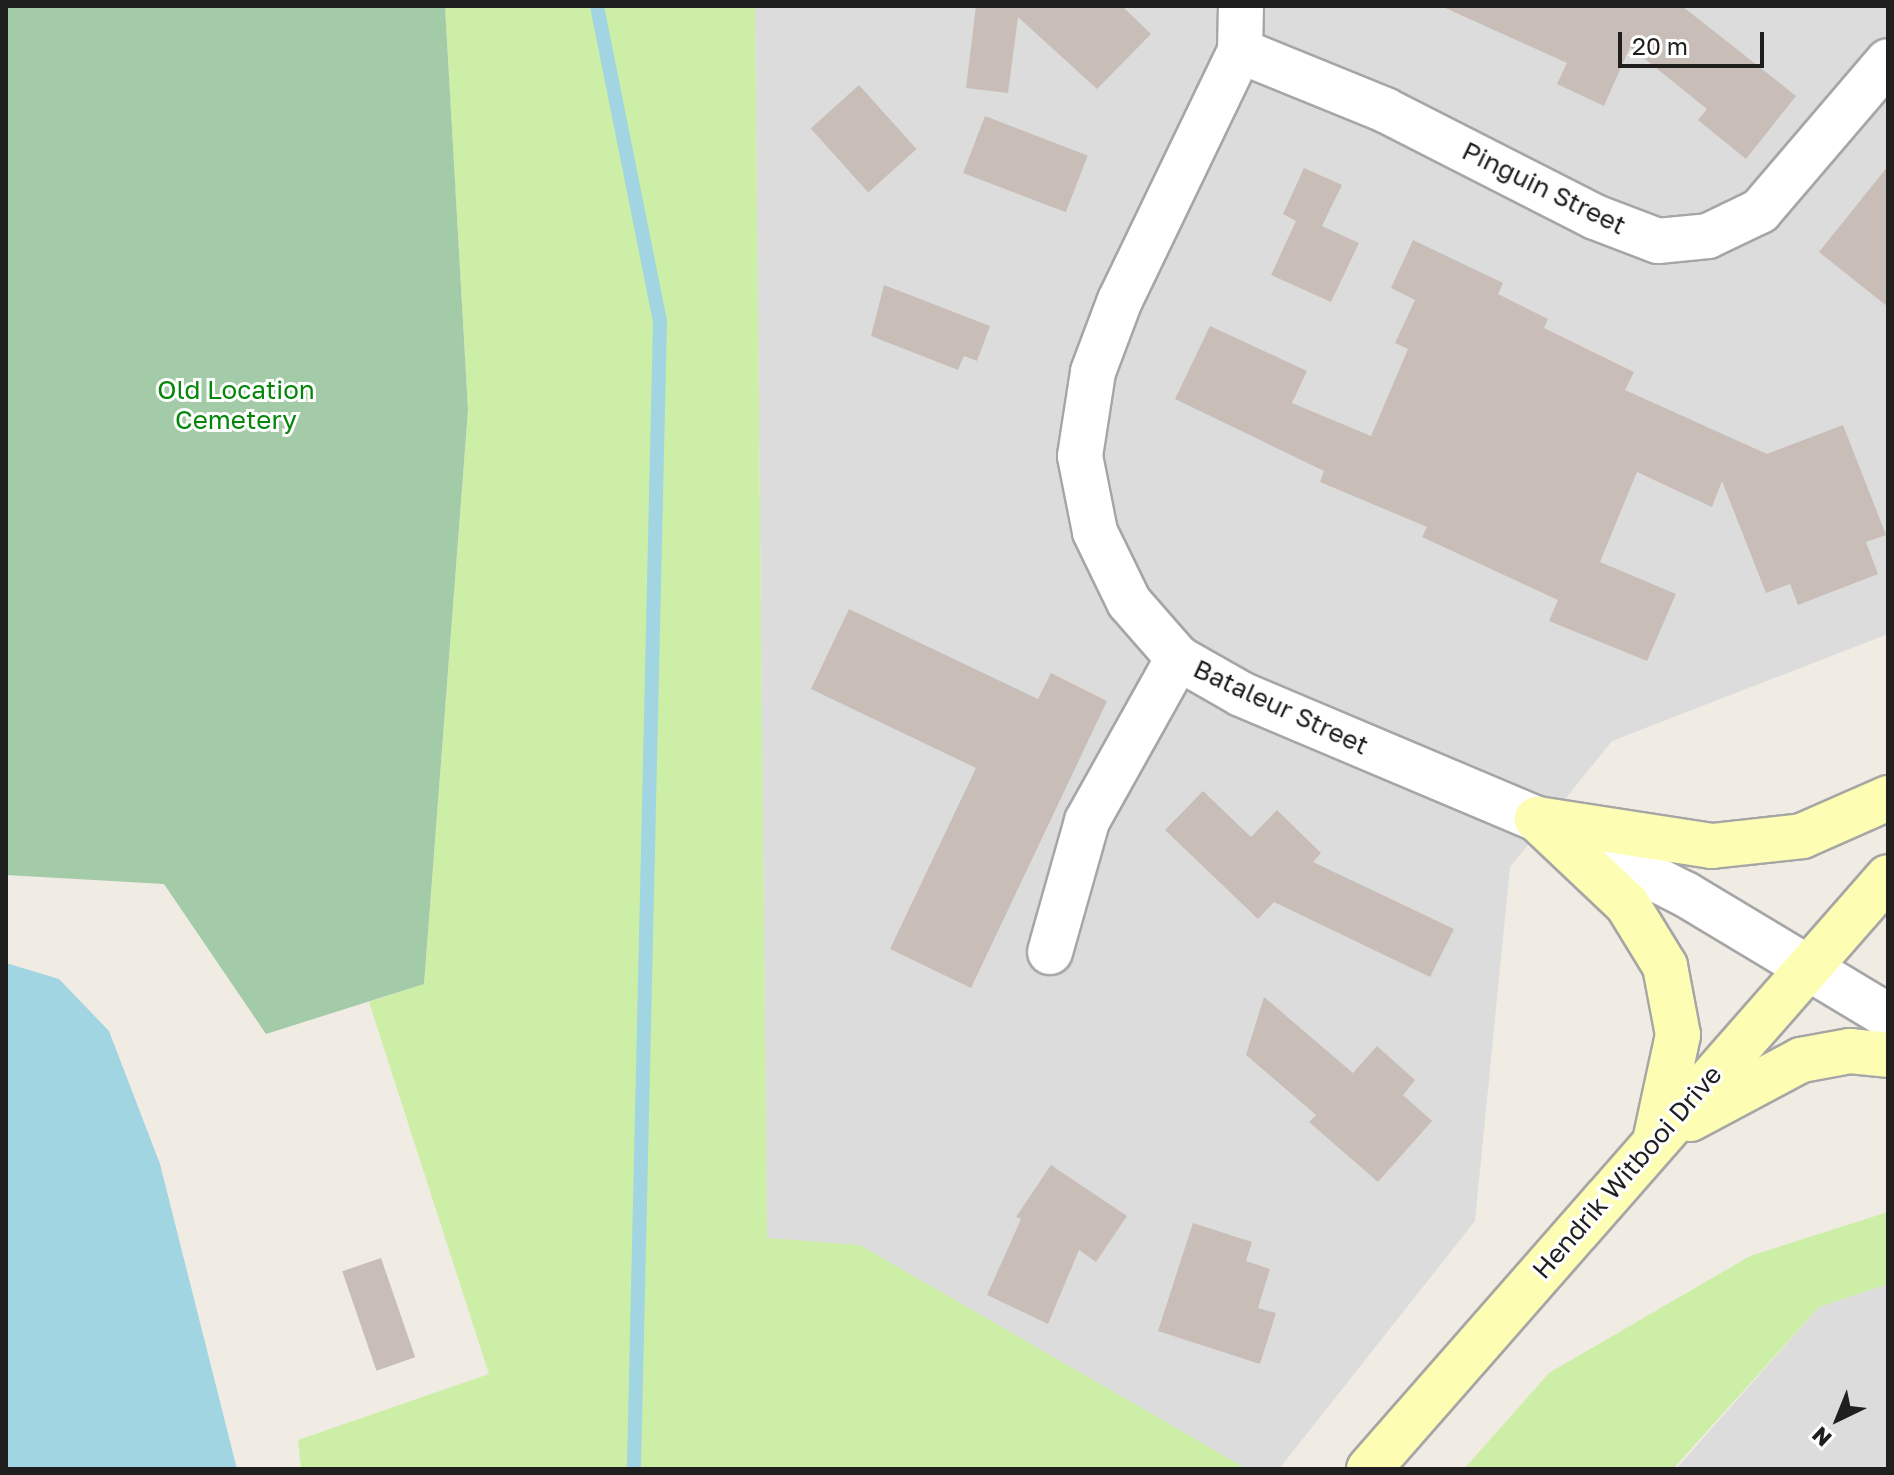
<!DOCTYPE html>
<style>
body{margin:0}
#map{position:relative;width:1894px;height:1475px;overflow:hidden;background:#f0ece4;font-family:"Golos Text",sans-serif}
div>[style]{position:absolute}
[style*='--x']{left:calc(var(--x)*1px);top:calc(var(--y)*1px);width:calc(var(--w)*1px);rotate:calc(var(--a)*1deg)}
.residential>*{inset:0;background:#dddcdc}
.grass>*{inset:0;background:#cceea6}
.cemetery>*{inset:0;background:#a4cba8}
.water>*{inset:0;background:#a1d5e1}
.stream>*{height:14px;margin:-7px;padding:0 7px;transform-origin:7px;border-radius:7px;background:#a1d5e1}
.building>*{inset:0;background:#c8beb7;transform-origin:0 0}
.roads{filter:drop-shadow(2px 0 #a6a6a6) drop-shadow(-2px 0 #a6a6a6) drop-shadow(0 2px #a6a6a6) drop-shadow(0 -2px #a6a6a6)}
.minor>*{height:44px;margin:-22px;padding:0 22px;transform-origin:22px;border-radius:22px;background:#fff}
.secondary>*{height:44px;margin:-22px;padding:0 22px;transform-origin:22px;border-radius:22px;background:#fdfeb4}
span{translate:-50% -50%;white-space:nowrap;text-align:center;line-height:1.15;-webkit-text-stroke:6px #fff;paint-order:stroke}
.street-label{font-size:26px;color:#1f1f1f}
.park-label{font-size:26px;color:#04860a}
.frame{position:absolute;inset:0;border:8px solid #1f1f1f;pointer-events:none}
.north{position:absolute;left:1798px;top:1379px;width:80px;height:80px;-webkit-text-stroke:6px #fff;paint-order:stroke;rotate:223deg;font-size:22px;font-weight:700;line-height:32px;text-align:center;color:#1f1f1f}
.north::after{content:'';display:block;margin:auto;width:28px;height:36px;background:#1f1f1f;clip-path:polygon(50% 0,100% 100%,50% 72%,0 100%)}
.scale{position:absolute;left:1618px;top:32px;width:146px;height:36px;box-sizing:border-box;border:4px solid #1f1f1f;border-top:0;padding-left:10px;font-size:24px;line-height:28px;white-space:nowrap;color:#1f1f1f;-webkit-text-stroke:6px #fff;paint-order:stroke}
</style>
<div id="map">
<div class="residential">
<div style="clip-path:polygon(755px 6px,1888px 6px,1888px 634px,1612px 741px,1510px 867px,1475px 1221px,1279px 1469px,1246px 1469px,767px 1245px)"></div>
<div style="clip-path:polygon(1888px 1284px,1888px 1469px,1676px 1469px,1819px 1307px)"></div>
</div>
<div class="grass">
<div style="clip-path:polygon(445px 6px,755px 6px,767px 1238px,860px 1245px,1247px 1469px,301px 1469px,298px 1440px,489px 1374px,369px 1002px,424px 984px,468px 410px)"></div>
<div style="clip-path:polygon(1888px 1212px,1888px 1284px,1819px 1307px,1673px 1469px,1464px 1469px,1549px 1373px,1750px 1256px)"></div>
</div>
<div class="cemetery">
<div style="clip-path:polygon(6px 6px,445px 6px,468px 410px,424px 984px,266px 1034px,164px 884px,6px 875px)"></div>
</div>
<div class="water">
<div style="clip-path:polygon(6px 963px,59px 979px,109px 1031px,160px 1164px,237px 1469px,6px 1469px)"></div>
</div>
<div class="stream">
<div style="--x:597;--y:6;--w:320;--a:78.7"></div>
<div style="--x:660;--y:320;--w:1149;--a:91.3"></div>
</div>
<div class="building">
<div style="clip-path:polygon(976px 6px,1122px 6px,1151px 34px,1097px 89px,1018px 17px,1008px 93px,966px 88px)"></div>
<div style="clip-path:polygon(1441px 6px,1682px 6px,1796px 96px,1746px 159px,1698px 120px,1707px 109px,1630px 47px,1604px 106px,1557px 84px,1567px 63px)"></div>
<div style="left:859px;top:85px;width:86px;height:65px;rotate:48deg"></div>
<div style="left:985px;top:116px;width:110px;height:61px;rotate:21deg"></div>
<div style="clip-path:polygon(1888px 166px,1888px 307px,1819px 252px)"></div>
<div style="clip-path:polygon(1304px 168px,1342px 185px,1322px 226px,1359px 243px,1331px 302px,1271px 275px,1296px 221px,1283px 214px)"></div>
<div style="clip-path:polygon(1413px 240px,1503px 283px,1498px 294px,1548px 319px,1544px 328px,1634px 372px,1625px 390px,1767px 454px,1843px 425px,1886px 535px,1866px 542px,1878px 574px,1798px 605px,1790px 584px,1766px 593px,1722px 481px,1712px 507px,1637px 472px,1600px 562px,1676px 594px,1647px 661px,1549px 621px,1558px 600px,1422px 537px,1427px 527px,1320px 482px,1324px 471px,1175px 399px,1210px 326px,1307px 371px,1292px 403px,1371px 436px,1408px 349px,1395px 343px,1415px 300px,1391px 288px)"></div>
<div style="clip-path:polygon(884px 285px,990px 326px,977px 361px,964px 356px,958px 370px,871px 336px)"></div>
<div style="clip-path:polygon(849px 609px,1038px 699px,1051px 673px,1107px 701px,971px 988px,890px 949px,976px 768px,811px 689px)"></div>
<div style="clip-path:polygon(1203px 791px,1251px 837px,1277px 810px,1321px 853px,1313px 862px,1454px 929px,1430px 977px,1274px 902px,1258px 919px,1165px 830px)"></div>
<div style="clip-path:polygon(1264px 997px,1353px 1073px,1377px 1046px,1415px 1080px,1403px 1095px,1432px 1121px,1378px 1182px,1309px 1122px,1316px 1115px,1246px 1055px)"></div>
<div style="clip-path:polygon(1051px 1165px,1127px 1216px,1096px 1262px,1079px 1250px,1048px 1324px,987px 1295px,1021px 1219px,1016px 1217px)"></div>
<div style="clip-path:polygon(1193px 1223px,1252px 1242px,1246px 1261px,1270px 1269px,1258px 1308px,1276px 1313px,1260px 1364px,1158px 1331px)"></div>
<div style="left:381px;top:1258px;width:105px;height:41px;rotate:71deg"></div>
</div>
<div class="roads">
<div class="minor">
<div style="--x:1241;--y:6;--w:45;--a:91.3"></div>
<div style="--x:1240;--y:51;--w:276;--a:115.7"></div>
<div style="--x:1120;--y:300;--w:77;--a:110.6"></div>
<div style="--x:1093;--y:372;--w:85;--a:98.8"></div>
<div style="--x:1080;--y:456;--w:77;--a:78.8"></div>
<div style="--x:1095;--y:532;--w:78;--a:64.1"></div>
<div style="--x:1129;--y:602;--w:74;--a:48.8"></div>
<div style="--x:1178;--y:658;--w:73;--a:29.7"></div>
<div style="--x:1241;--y:694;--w:321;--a:22.9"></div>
<div style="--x:1537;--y:819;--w:166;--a:26.9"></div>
<div style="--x:1685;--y:894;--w:237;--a:31"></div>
<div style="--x:1240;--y:51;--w:157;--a:22.1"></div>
<div style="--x:1385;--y:110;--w:236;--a:27"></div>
<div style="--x:1595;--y:217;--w:67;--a:20.9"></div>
<div style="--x:1658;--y:241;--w:50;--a:-5.7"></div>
<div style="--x:1708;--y:236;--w:58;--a:-25.7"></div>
<div style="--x:1760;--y:211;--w:197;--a:-49.5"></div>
<div style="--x:1050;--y:952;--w:136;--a:-74.2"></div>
<div style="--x:1087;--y:821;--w:187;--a:-60.8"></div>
</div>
<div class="secondary">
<div style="--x:1537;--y:819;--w:124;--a:43.4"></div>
<div style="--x:1627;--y:904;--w:73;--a:58.5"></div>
<div style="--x:1665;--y:966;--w:70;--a:79.3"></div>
<div style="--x:1678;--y:1035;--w:104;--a:102.2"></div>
<div style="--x:1537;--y:819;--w:177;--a:8.8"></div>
<div style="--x:1712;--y:846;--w:91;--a:-6.3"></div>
<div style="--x:1802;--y:836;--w:94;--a:-23.8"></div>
<div style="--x:1690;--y:1119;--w:126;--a:-28"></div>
<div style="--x:1801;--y:1060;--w:50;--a:-10.4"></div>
<div style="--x:1850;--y:1051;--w:38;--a:6"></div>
<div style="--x:1369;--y:1469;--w:787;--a:-48.76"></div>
</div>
</div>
<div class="street-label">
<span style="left:1544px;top:188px;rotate:26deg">Pinguin Street</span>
<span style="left:1281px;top:707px;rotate:25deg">Bataleur Street</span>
<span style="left:1627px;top:1172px;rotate:-49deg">Hendrik Witbooi Drive</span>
</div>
<div class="park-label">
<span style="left:236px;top:405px">Old Location<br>Cemetery</span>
</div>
<div class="frame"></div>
<div class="north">N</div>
<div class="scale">20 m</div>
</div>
